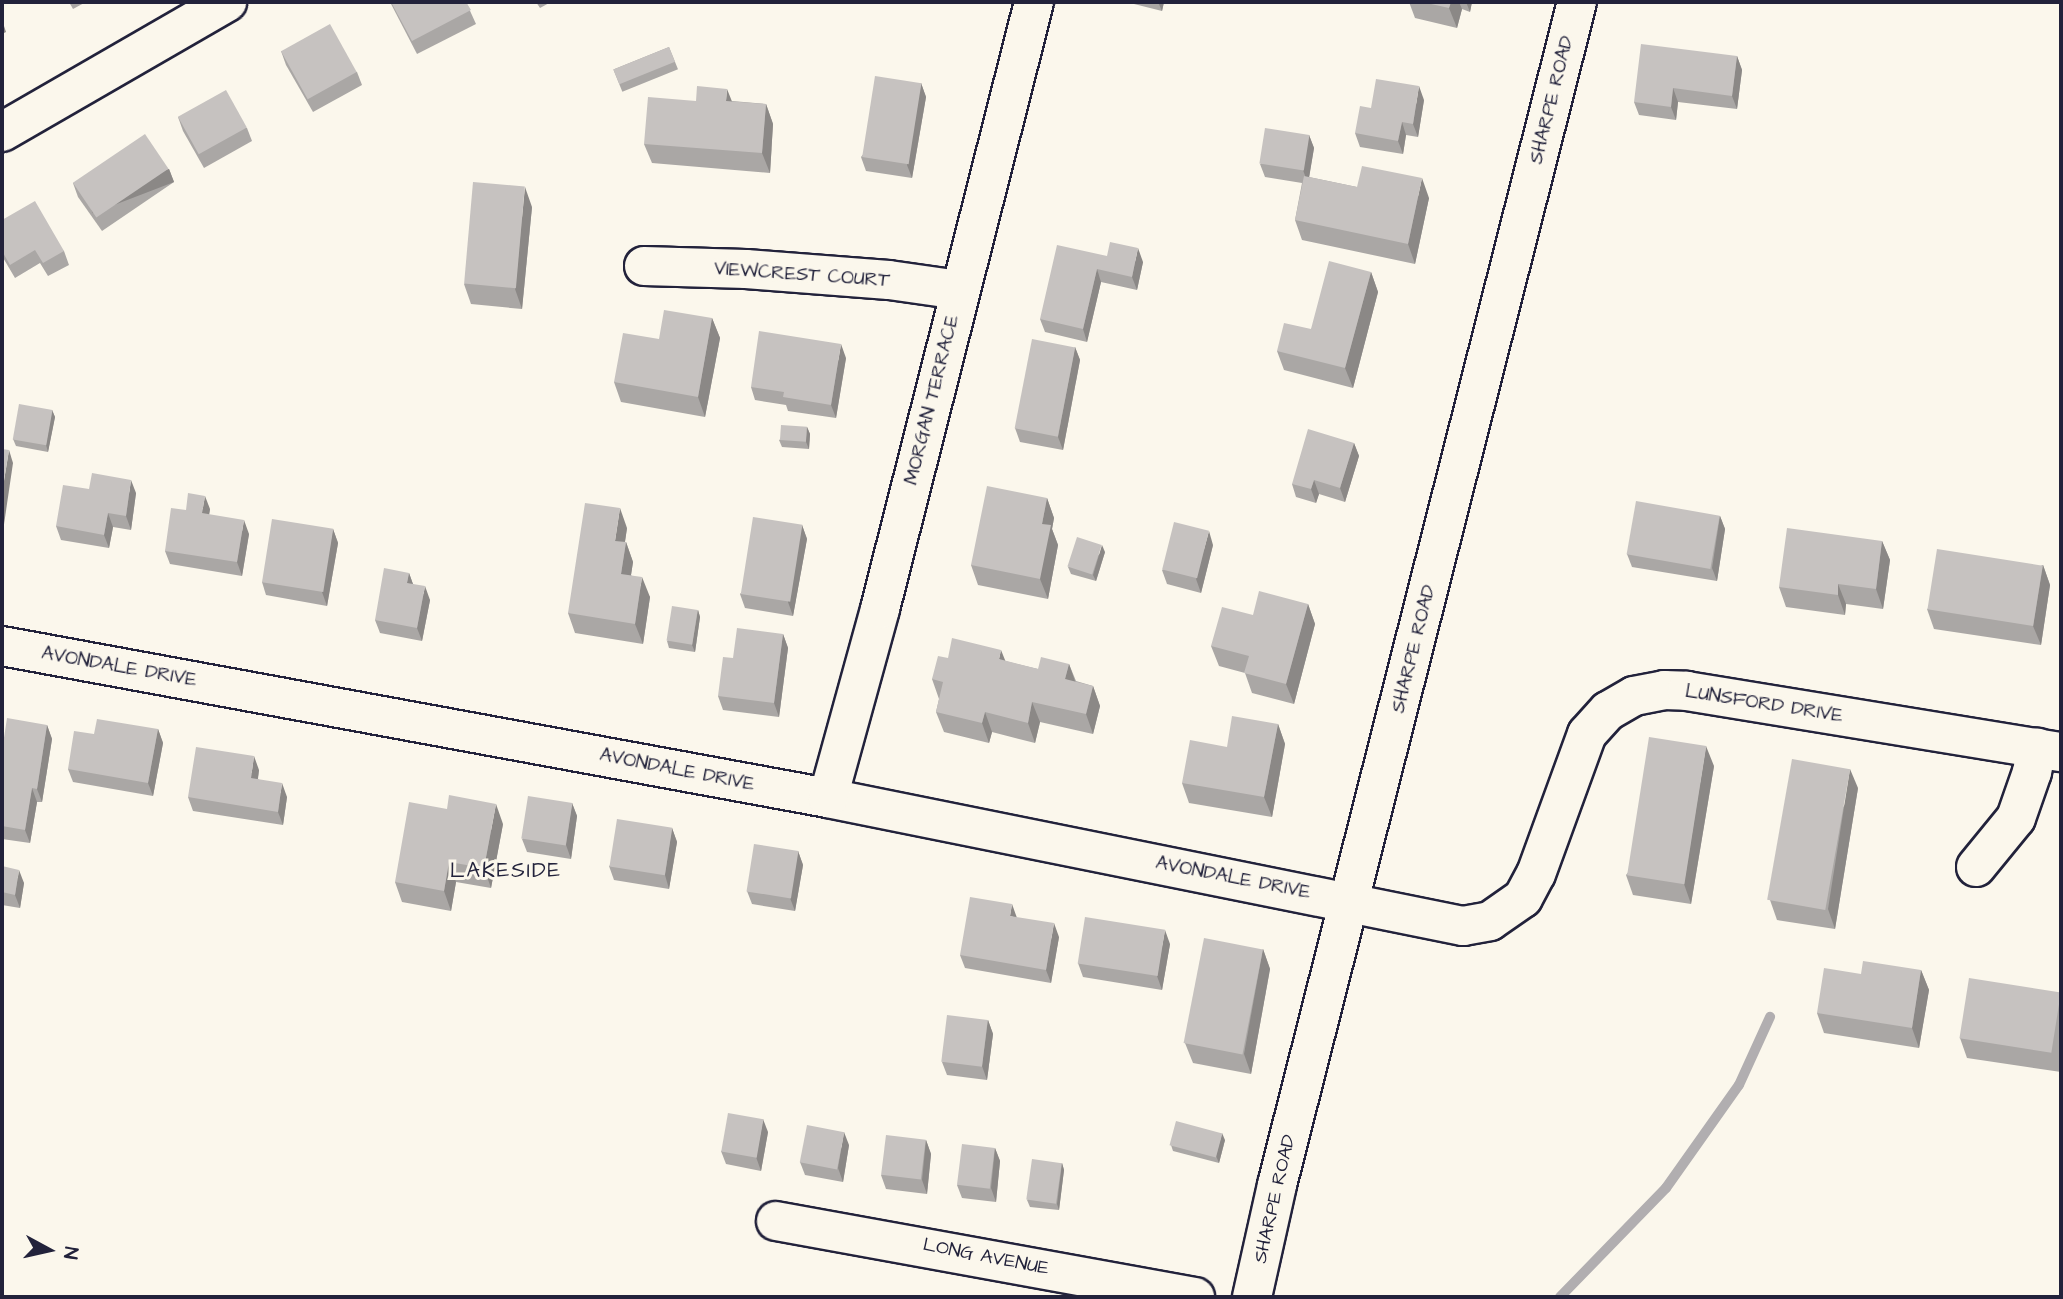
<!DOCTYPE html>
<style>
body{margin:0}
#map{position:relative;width:2063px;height:1299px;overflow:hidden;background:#fbf7ec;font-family:"Architects Daughter",sans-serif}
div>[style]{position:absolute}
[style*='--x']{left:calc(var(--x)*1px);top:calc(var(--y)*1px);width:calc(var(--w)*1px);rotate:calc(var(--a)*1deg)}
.stream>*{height:10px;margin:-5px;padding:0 5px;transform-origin:5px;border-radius:5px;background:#b1aeb0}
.roads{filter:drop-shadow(2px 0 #22223b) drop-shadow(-2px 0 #22223b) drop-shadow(0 2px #22223b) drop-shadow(0 -2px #22223b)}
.minor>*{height:38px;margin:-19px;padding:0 19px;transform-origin:19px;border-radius:19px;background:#fbf7ec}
.wall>*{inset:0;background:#aaa7a5;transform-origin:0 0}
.shaded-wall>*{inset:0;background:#8b8886;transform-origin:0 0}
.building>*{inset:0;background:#c6c2c0;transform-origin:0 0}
span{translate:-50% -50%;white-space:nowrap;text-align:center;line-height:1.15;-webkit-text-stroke:6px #fbf7ec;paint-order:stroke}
.street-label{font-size:19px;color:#22223b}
.neighbourhood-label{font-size:21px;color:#22223b;letter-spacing:2px}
.frame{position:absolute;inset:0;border:4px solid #22223b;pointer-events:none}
.north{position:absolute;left:14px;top:1215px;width:70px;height:70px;-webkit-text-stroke:5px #fbf7ec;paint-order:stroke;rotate:98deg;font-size:19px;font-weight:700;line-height:28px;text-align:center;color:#22223b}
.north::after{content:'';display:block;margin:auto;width:24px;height:32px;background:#22223b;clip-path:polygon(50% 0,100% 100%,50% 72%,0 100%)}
</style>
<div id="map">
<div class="stream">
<div style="--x:1560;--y:1297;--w:152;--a:-45.8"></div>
<div style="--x:1666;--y:1188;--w:126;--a:-54.7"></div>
<div style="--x:1739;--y:1085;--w:75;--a:-65.5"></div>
</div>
<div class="roads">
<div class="minor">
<div style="--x:2;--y:132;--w:260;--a:-30"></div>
<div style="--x:644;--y:266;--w:102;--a:1.7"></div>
<div style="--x:746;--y:269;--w:143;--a:4.4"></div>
<div style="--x:889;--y:280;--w:71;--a:8.1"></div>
<div style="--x:2;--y:646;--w:840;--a:10.43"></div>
<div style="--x:828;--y:798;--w:648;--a:11.4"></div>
<div style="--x:1463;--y:926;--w:27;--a:-10"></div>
<div style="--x:1490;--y:921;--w:40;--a:-34.9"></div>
<div style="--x:1523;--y:898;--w:27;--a:-62"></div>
<div style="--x:1536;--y:874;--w:149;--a:-70"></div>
<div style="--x:1587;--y:734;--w:31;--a:-48"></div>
<div style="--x:1608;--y:711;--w:30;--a:-30"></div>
<div style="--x:1634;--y:696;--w:31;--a:-11"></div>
<div style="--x:1664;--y:690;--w:23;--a:2"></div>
<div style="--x:1687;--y:691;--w:379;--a:9.3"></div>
<div style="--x:828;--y:798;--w:196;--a:-74.6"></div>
<div style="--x:880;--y:609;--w:626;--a:-75.76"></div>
<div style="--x:1976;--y:867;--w:63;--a:-50.8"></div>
<div style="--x:2016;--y:818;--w:49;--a:-70.8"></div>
<div style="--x:2032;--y:772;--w:25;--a:-78"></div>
<div style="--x:776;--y:1221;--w:426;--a:10.3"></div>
<div style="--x:1252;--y:1297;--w:115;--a:-77.4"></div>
<div style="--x:1277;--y:1185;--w:1220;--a:-75.77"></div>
</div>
</div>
<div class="wall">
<div style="clip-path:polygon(69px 2px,86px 2px,73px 9px)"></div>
<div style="clip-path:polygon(390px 2px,466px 2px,476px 24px,417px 54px)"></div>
<div style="clip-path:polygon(536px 2px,551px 2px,540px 8px)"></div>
<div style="clip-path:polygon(1126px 2px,1164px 2px,1162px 11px)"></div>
<div style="clip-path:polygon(1409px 2px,1472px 2px,1470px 12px,1462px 9px,1457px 28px,1415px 18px)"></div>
<div style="left:669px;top:47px;width:24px;height:60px;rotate:68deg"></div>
<div style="clip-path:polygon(281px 51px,357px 72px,362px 85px,313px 112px,286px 65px)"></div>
<div style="clip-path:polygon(1737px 56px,1742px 70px,1737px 109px,1678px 102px,1676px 120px,1639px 115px,1634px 102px)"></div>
<div style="clip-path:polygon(921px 83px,926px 97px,912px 178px,866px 171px,861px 157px)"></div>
<div style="clip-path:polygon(1424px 100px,1418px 137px,1406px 135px,1403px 154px,1360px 147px,1355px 133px)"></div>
<div style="clip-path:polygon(696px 101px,732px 101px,766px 104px,773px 124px,770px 173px,652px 163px,644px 144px)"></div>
<div style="clip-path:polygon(178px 117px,247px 128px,252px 141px,204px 168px,183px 131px)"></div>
<div style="clip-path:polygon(1309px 135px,1314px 148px,1309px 177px,1357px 187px,1429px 198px,1415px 264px,1302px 240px,1295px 220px,1302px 183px,1265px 177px,1260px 164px)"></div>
<div style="clip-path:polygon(169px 169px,174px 182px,102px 231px,78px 197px,73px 183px)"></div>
<div style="clip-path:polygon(532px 207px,522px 309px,471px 304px,464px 284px)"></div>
<div style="clip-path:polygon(2px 220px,64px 251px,69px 265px,48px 276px,40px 263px,15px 278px,2px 256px)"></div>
<div style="clip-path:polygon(1107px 256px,1143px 262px,1137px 290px,1101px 282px,1087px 342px,1045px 332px,1040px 319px)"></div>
<div style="clip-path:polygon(1371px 272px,1378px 292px,1353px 388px,1284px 370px,1277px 351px,1311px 329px)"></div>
<div style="clip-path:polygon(712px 318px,720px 338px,705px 417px,621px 402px,614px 382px,659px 339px)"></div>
<div style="clip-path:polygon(1075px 347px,1080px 360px,1063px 450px,1020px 442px,1015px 428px)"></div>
<div style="clip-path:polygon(846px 358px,836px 418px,788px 411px,786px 405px,755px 400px,751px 387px)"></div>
<div style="clip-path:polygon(52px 410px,55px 417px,48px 452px,16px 446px,13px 439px)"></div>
<div style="clip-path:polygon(807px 427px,810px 434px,809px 449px,782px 447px,779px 440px)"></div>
<div style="clip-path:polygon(1354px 443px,1359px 456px,1345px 502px,1319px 494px,1316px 503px,1296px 497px,1292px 484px)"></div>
<div style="clip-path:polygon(89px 489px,136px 493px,131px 530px,113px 527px,109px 548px,61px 540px,56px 526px)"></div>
<div style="clip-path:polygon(1047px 498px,1054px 518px,1052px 529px,1058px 545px,1048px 599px,978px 585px,971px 565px)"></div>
<div style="clip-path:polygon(210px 509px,209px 515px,249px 534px,242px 576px,170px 564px,165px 551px,186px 510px)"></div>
<div style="clip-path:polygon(1720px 516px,1725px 529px,1717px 581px,1632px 567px,1627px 554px)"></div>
<div style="clip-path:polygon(802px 525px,807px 539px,793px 616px,745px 608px,740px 594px)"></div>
<div style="clip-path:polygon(627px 528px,625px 542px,626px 542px,633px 562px,631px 575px,650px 597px,643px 644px,575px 633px,568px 613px)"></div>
<div style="clip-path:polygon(333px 529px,338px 543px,327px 606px,266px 595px,262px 582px)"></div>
<div style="clip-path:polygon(1882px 541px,1890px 560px,1883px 609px,1846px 604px,1845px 615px,1786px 607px,1779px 587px)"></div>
<div style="clip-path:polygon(1213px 545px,1201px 593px,1167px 584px,1162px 570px)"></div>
<div style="clip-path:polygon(1105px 552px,1096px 581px,1071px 574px,1068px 567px)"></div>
<div style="clip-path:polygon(2043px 565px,2050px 585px,2041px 645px,1934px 629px,1927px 609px)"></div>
<div style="clip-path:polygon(409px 573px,413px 584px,430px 600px,422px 641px,380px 633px,375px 620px)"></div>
<div style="clip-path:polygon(1308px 604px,1315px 624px,1294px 704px,1252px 693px,1245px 673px,1219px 666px,1211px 646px,1253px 615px)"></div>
<div style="clip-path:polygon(698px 610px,700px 617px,695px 652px,669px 648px,667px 641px)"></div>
<div style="clip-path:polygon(783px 634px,788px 648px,779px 717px,723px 710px,718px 696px)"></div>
<div style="clip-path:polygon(948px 658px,1005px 661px,1038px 669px,1069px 664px,1076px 681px,1093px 686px,1100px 706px,1093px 734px,1040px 722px,1035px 743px,992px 732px,989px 743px,944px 732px,936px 712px,939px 699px,932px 679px)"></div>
<div style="clip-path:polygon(1278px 724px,1285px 744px,1272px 817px,1189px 803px,1182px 783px,1227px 747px)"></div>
<div style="clip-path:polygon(47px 725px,52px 739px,42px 802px,37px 802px,30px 843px,2px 839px,2px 751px)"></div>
<div style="clip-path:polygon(158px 729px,163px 743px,153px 796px,73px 782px,68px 769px,94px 734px)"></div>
<div style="clip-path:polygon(1714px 766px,1691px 904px,1633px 895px,1626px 875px)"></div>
<div style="clip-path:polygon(259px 770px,258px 779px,287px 797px,283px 825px,193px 811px,188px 797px)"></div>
<div style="clip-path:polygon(1858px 788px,1835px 929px,1777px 920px,1770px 900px)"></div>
<div style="clip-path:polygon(572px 803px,577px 816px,571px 859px,527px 852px,522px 839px)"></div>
<div style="clip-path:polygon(503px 824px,491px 888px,456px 882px,451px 911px,402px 902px,395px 882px)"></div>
<div style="clip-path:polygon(672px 828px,677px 842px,669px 889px,614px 880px,609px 866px)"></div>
<div style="clip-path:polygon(798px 851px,803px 865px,795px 911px,752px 904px,747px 891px)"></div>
<div style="clip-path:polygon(2px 866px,24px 883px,20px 908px,2px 905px)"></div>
<div style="clip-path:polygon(1059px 937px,1051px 983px,965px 968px,960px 955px)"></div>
<div style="clip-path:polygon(1170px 944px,1162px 990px,1083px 977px,1078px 963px)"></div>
<div style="clip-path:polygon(1263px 949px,1270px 969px,1251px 1074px,1193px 1063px,1185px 1043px)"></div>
<div style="clip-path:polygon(1921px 970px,1929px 990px,1919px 1048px,1824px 1033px,1817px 1013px,1861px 974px)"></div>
<div style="clip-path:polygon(2061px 992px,2061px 1072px,1967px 1058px,1960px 1038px)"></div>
<div style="clip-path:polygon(988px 1020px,993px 1034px,987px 1080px,947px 1075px,942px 1062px)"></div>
<div style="clip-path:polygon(768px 1132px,761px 1171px,726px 1164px,721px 1151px)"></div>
<div style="clip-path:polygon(926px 1140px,931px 1154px,927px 1194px,886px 1189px,881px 1175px)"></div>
<div style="clip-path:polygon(1225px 1140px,1219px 1163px,1173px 1151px,1171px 1145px)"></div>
<div style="clip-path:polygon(849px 1145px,843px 1182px,805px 1175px,800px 1162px)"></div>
<div style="clip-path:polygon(995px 1148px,1000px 1161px,996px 1202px,962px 1198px,957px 1185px)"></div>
<div style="clip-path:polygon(1062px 1163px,1064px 1170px,1059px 1210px,1030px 1207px,1027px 1200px)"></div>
</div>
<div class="shaded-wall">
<div style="clip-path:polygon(1158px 2px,1164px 2px,1162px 11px)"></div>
<div style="clip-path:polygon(1451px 2px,1459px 2px,1462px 9px,1457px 28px,1449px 8px)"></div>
<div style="clip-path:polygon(1466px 2px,1472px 2px,1470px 12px)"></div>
<div style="clip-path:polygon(2px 20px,6px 32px,2px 34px)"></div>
<div style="clip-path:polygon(1737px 56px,1742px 70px,1737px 109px,1732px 96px)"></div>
<div style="clip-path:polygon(921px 83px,926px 97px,912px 178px,907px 165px)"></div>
<div style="clip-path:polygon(1419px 86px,1424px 100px,1418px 137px,1413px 124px)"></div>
<div style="clip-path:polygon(1673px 88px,1678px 102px,1676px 120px,1671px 107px)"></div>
<div style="clip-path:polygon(727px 89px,735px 109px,726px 101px)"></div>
<div style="clip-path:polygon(766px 104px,773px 124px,770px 173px,762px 153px)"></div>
<div style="clip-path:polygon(1402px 122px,1406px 135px,1403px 154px,1398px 141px)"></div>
<div style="clip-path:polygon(1309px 135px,1314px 148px,1308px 184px,1303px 170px)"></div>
<div style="left:169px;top:169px;width:14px;height:87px;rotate:69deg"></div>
<div style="clip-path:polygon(1422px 178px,1429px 198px,1415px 264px,1408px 244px)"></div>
<div style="clip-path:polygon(525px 187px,532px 207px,522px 309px,515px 289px)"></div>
<div style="clip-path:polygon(1138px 248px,1143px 262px,1137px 290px,1132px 277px)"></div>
<div style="clip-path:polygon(1097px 269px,1101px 282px,1087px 342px,1083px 329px)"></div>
<div style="clip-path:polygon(1371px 272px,1378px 292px,1353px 388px,1345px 368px)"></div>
<div style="clip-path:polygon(712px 318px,720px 338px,705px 417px,698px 397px)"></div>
<div style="clip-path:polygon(841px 344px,846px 358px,836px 418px,831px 405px)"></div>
<div style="clip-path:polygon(1075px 347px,1080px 360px,1063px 450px,1058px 437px)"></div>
<div style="clip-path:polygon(52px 410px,55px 417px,48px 452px,46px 445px)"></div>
<div style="clip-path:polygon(807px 427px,810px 434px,809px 449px,806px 442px)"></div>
<div style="clip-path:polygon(1354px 443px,1359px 456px,1345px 502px,1340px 488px)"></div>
<div style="clip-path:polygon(9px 450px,13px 463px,2px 538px,2px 493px)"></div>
<div style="clip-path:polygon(131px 480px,136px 493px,131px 530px,126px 516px)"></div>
<div style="clip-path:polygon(1314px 480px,1319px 494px,1316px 503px,1311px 489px)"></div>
<div style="clip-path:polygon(205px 496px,210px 509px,207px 527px,202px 513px)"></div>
<div style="clip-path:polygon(1047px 498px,1054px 518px,1052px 529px,1058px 545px,1048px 599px,1040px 579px,1042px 524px)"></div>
<div style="clip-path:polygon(620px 508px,627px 528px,622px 561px,615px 541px)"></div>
<div style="clip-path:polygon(108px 513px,113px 527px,109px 548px,104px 535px)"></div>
<div style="clip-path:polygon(1720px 516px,1725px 529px,1717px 581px,1712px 568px)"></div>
<div style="clip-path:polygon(244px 520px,249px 534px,242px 576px,237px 562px)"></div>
<div style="clip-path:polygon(802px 525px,807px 539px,793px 616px,788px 602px)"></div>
<div style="clip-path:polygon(333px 529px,338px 543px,327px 606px,322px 592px)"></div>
<div style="clip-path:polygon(1209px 531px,1213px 545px,1201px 593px,1196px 579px)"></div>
<div style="clip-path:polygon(1882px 541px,1890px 560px,1883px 609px,1876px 589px)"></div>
<div style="clip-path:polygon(626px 542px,633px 562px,628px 594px,621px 574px)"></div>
<div style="clip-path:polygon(1102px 545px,1105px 552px,1096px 581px,1093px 575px)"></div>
<div style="clip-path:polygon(2043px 565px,2050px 585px,2041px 645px,2033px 626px)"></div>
<div style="clip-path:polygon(409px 573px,414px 587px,407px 583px)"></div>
<div style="clip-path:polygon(642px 577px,650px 597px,643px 644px,635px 624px)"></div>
<div style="clip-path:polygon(1838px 584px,1846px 604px,1845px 615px,1838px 595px)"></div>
<div style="clip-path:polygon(425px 586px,430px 600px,422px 641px,417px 628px)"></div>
<div style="clip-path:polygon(1308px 604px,1315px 624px,1294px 704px,1286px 684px)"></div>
<div style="clip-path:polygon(698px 610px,700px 617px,695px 652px,692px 645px)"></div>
<div style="clip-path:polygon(783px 634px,788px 648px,779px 717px,774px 703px)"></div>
<div style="clip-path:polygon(1001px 650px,1009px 670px,999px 659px)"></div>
<div style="clip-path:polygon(1069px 664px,1076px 684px,1065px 679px)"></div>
<div style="clip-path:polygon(1093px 686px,1100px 706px,1093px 734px,1086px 714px)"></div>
<div style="clip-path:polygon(1032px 702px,1040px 722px,1035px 743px,1028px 723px)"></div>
<div style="clip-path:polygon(985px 712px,992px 732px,989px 743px,982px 723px)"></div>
<div style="clip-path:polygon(1278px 724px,1285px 744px,1272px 817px,1264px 797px)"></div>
<div style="clip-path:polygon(47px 725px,52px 739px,42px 802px,37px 789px)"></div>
<div style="clip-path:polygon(158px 729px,163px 743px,153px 796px,148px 783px)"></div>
<div style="clip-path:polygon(1706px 746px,1714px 766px,1691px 904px,1684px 884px)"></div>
<div style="clip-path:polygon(254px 756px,259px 770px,256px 791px,251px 778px)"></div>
<div style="clip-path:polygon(1850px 769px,1858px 788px,1835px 929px,1828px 909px)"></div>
<div style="clip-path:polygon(282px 783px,287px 797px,283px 825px,278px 812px)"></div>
<div style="clip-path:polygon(32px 788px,37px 802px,30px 843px,25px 830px)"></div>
<div style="clip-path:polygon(572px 803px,577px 816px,571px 859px,566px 845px)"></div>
<div style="clip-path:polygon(496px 804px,503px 824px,491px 888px,484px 868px)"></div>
<div style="clip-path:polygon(672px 828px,677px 842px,669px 889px,665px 875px)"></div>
<div style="clip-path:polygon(798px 851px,803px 865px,795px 911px,790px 898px)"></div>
<div style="clip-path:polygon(449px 862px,456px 882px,451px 911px,444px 891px)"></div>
<div style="clip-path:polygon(19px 870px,24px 883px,20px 908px,15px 895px)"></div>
<div style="clip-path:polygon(1012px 904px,1017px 918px,1010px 916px)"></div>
<div style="clip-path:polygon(1054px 923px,1059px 937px,1051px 983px,1046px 970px)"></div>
<div style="clip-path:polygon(1165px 930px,1170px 944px,1162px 990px,1157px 976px)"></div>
<div style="clip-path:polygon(1263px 949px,1270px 969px,1251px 1074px,1244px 1054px)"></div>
<div style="clip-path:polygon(1921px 970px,1929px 990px,1919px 1048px,1912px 1028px)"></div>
<div style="clip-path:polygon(988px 1020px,993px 1034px,987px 1080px,982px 1066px)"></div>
<div style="clip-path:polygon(763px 1119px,768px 1132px,761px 1171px,756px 1157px)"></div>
<div style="clip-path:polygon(844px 1132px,849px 1145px,843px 1182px,838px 1168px)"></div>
<div style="clip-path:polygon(1222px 1133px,1225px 1140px,1219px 1163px,1216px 1156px)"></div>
<div style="clip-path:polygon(926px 1140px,931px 1154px,927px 1194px,922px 1180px)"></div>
<div style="clip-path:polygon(995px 1148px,1000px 1161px,996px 1202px,991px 1188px)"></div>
<div style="clip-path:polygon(1062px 1163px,1064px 1170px,1059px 1210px,1057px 1204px)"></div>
</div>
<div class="building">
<div style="clip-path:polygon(391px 2px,466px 2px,471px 10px,412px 41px)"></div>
<div style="clip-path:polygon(1422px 2px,1451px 2px,1449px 8px)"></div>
<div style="left:330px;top:24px;width:55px;height:56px;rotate:61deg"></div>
<div style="clip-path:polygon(1641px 44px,1737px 56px,1732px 96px,1673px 88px,1671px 107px,1634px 102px)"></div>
<div style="left:669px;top:47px;width:16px;height:60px;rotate:68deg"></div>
<div style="left:875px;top:76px;width:47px;height:82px;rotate:9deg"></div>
<div style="clip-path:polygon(1376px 79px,1419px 86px,1413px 124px,1402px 122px,1398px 141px,1355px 133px,1360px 106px,1371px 108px)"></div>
<div style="clip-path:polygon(697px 86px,727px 89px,726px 101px,766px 104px,762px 153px,644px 144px,648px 97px,696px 101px)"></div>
<div style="left:226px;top:90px;width:43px;height:55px;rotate:61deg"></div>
<div style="left:1265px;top:128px;width:45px;height:36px;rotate:9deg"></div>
<div style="left:145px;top:134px;width:42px;height:87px;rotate:56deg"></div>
<div style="clip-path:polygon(1362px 166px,1422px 178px,1408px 244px,1295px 220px,1304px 176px,1357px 187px)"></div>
<div style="left:473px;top:182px;width:52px;height:102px;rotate:5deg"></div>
<div style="clip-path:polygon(35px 201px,64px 251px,43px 263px,35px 250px,10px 265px,2px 251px,2px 220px)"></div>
<div style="clip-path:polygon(1110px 242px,1138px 248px,1132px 277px,1097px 269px,1083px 329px,1040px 319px,1057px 245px,1107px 256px)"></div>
<div style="clip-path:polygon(1329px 261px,1371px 272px,1345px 368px,1277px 351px,1284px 323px,1311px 329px)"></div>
<div style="clip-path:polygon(664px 310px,712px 318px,698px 397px,614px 382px,623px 333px,659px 339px)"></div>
<div style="clip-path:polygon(759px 331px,841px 344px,831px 405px,783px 397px,784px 392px,751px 387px)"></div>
<div style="left:1032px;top:339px;width:44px;height:91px;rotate:11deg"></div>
<div style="left:19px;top:404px;width:34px;height:36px;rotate:10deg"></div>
<div style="left:781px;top:425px;width:26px;height:15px;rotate:4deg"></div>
<div style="clip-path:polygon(1308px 429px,1354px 443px,1340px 488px,1314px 480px,1311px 489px,1292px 484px)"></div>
<div style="clip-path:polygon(2px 449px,9px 450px,2px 493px)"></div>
<div style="clip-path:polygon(92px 473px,131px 480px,126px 516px,108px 513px,104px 535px,56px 526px,63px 485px,89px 489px)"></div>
<div style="clip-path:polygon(987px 486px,1047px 498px,1042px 524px,1051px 525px,1040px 579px,971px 565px)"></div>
<div style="clip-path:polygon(188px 493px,205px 496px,202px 513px,244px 520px,237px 562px,165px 551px,171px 508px,186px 510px)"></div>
<div style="left:1636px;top:501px;width:85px;height:54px;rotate:10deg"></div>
<div style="clip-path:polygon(585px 503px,620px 508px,615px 541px,626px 542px,621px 574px,642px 577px,635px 624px,568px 613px)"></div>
<div style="left:753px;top:517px;width:50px;height:78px;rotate:9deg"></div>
<div style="left:272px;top:519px;width:62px;height:64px;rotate:9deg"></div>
<div style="left:1174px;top:522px;width:36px;height:49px;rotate:14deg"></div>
<div style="clip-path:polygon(1787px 528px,1882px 541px,1876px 589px,1838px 584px,1838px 595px,1779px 587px)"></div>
<div style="left:1077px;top:537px;width:26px;height:31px;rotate:18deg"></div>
<div style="left:1937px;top:549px;width:107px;height:61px;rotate:9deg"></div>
<div style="clip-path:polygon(384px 568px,409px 573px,407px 583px,425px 586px,417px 628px,375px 620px)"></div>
<div style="clip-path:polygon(1259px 591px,1308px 604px,1286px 684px,1244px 673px,1249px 656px,1211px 646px,1222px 607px,1253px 615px)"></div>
<div style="left:672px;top:606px;width:26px;height:35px;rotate:9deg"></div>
<div style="clip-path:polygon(737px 628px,783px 634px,774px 703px,718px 696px,723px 657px,733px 658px)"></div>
<div style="clip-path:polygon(952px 638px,1001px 650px,999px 659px,1038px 669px,1041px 657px,1069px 664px,1065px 679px,1093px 686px,1086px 714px,1032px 702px,1028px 723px,985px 712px,982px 723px,936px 712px,943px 682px,932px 679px,938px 656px,948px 658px)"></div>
<div style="clip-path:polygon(1232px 716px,1278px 724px,1264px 797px,1182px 783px,1190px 740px,1227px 747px)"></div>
<div style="clip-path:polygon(7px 718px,47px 725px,37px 789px,32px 788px,25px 830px,2px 826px,2px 751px)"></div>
<div style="clip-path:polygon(97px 719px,158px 729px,148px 783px,68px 769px,74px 731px,94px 734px)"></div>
<div style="left:1649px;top:737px;width:58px;height:140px;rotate:9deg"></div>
<div style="clip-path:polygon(196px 747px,254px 756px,251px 778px,282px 783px,278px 812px,188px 797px)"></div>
<div style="left:1792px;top:759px;width:59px;height:143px;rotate:10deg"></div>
<div style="clip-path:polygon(449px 795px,496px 804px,484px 868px,449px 862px,444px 891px,395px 882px,409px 802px,447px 809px)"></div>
<div style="left:528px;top:796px;width:45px;height:43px;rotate:9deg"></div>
<div style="left:617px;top:819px;width:56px;height:48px;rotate:9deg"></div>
<div style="left:754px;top:844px;width:45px;height:48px;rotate:9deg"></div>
<div style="clip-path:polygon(2px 866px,19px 870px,15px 895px,2px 892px)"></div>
<div style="clip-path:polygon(970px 897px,1012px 904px,1010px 916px,1054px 923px,1046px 970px,960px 955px)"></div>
<div style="left:1085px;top:917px;width:81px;height:47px;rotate:9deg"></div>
<div style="left:1204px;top:938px;width:60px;height:107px;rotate:11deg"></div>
<div style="clip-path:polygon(1863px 961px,1921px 970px,1912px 1028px,1817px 1013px,1824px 968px,1861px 974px)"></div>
<div style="left:1969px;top:978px;width:93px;height:61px;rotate:9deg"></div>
<div style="left:947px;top:1015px;width:41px;height:47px;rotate:7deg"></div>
<div style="left:728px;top:1113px;width:36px;height:39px;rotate:10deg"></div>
<div style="left:1176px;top:1121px;width:48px;height:25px;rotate:15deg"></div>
<div style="left:807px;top:1125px;width:38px;height:38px;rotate:11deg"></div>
<div style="left:886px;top:1135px;width:40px;height:40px;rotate:7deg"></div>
<div style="left:962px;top:1144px;width:33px;height:41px;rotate:7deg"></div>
<div style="left:1032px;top:1159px;width:30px;height:41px;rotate:8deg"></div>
</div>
<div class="street-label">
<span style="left:1552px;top:100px;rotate:-76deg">SHARPE ROAD</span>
<span style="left:802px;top:275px;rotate:4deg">VIEWCREST COURT</span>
<span style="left:932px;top:400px;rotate:-76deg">MORGAN TERRACE</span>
<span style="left:1414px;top:649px;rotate:-76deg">SHARPE ROAD</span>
<span style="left:119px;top:667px;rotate:10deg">AVONDALE DRIVE</span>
<span style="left:1764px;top:704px;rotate:9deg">LUNSFORD DRIVE</span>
<span style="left:677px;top:770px;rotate:11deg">AVONDALE DRIVE</span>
<span style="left:1233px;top:878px;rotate:11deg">AVONDALE DRIVE</span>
<span style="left:1275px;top:1199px;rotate:-77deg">SHARPE ROAD</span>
<span style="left:986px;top:1257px;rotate:11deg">LONG AVENUE</span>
</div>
<div class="neighbourhood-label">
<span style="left:506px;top:871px">LAKESIDE</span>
</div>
<div class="frame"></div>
<div class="north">N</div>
</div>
